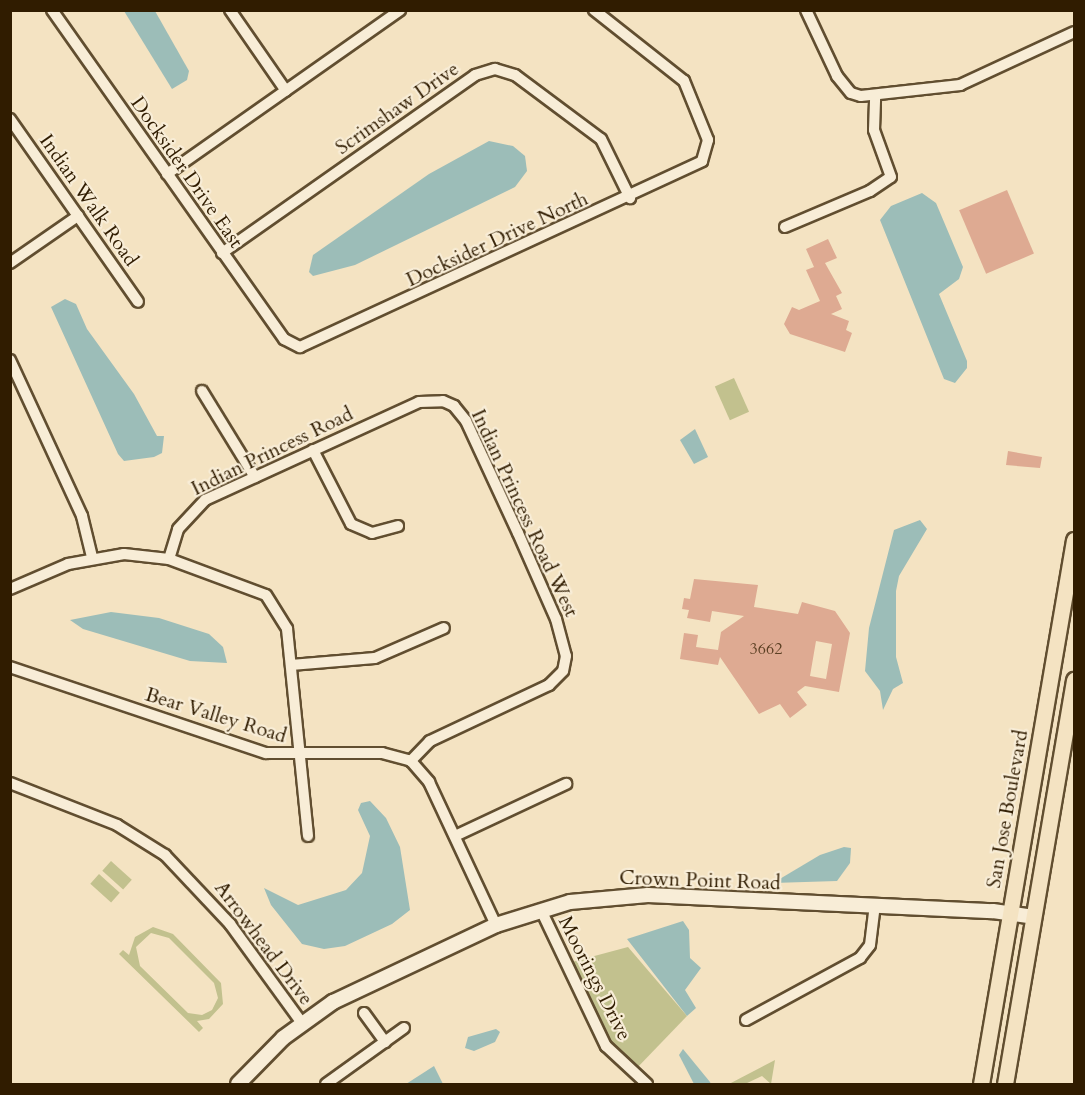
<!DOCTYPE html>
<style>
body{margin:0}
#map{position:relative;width:1085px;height:1095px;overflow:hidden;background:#f4e3c2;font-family:Cardo,serif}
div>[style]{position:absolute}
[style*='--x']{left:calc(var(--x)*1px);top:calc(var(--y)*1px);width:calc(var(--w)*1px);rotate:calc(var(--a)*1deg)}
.green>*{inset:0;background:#c2c18e;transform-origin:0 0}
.water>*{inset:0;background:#9cbdb8}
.building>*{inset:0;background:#deaa92;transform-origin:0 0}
.roads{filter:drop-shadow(2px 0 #614e30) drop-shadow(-2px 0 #614e30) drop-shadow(0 2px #614e30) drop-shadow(0 -2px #614e30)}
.street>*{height:10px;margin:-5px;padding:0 5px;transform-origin:5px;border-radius:5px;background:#f8edd7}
.secondary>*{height:14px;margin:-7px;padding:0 7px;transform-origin:7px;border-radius:7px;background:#f8edd7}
.primary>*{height:15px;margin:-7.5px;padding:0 7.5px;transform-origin:7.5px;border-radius:7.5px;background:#f4e3c2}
span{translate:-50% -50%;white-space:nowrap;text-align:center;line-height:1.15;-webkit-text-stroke:4.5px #f8edd7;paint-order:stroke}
.number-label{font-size:16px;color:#5c4024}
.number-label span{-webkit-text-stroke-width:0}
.street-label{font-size:20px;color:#301c00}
.frame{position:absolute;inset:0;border:12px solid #301c00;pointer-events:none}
</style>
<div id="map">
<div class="green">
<div style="left:734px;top:378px;width:37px;height:21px;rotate:66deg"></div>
<div style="left:111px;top:861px;width:28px;height:13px;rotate:42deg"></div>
<div style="left:99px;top:874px;width:28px;height:13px;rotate:42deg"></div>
<div style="clip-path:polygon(evenodd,153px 927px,173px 934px,221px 983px,223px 1004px,209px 1019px,197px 1021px,203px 1028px,199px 1032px,119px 954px,123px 950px,129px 955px,135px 937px,153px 927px,151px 933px,169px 938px,214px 983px,218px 998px,212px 1010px,202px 1015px,188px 1013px,140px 966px,136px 947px,151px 933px)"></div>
<div style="clip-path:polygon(628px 947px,687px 1016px,635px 1070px,614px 1050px,598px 1023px,572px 962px)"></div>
<div style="clip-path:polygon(775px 1060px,771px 1084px,762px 1076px,745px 1084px,729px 1084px)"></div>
</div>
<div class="water">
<div style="clip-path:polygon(124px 11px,155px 11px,189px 71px,187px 80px,172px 89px)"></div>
<div style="clip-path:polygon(489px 141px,513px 146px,525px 156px,527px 171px,515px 187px,355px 265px,313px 276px,309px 272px,313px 255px,429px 174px)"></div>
<div style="clip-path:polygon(922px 193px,936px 203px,963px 267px,959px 279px,939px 294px,967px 361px,967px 368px,955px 383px,944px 379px,880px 220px,891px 206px)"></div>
<div style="clip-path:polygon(65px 299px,76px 304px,87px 329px,134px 394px,157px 436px,164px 436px,162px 453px,154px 457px,124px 461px,118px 454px,51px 307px)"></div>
<div style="clip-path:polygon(695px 429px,708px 457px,694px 464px,680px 440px)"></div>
<div style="clip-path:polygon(920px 520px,927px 529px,899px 576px,896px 591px,896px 657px,903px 683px,893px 689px,883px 710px,880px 691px,865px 671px,869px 628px,894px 530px)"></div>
<div style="clip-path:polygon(111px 612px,159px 618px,209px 634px,223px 647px,227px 663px,190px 661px,83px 629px,70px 620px)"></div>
<div style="clip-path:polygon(370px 801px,386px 818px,400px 847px,410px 910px,392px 924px,345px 946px,324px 949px,302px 944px,271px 905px,264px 888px,298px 905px,346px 890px,362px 873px,370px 836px,358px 810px,361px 803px)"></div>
<div style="clip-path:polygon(844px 847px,851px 848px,850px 863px,837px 881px,773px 883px,820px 855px)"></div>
<div style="clip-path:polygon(683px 921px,689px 930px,690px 958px,701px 968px,685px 990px,696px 1008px,687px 1016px,627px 939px)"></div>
<div style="clip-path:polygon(496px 1029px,500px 1032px,495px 1042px,474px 1051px,465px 1048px,468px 1037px)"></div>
<div style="clip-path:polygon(683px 1049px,710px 1082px,711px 1084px,694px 1084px,679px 1055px)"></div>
<div style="clip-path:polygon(434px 1066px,443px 1084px,406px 1084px)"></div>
</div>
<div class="building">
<div style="left:1007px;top:190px;width:69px;height:52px;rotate:67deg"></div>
<div style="clip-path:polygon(828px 239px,837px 258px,825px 263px,842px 293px,836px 296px,842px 309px,831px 314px,849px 321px,846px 330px,852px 333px,845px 352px,790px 334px,784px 324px,792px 307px,799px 310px,820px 301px,806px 270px,814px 267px,806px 249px)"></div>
<div style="clip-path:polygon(1008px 451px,1042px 457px,1040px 468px,1006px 465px)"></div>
<div style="clip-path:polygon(evenodd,694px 579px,758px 585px,754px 607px,798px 614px,802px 602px,835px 611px,850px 633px,839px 692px,805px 686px,797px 692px,807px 705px,790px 718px,780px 704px,759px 714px,720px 657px,718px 665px,680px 659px,684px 633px,698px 635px,696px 647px,718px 650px,721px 632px,744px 616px,712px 611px,710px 622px,687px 618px,689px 610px,682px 609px,684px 598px,690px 599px,694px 579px,816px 641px,832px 644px,826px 679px,810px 676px,816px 641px)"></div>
</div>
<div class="roads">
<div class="street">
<div style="--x:52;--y:10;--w:403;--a:54.8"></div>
<div style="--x:284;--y:339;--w:18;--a:27"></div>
<div style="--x:300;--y:347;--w:443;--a:-24.8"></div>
<div style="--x:702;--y:161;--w:22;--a:-74"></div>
<div style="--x:708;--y:140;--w:64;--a:-112.1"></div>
<div style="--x:684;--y:81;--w:115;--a:-141.7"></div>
<div style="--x:230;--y:10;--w:98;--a:55.3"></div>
<div style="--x:806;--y:10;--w:73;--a:64.8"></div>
<div style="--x:837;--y:76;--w:22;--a:51"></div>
<div style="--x:851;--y:93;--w:10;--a:17"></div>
<div style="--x:861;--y:96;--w:100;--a:-6.3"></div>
<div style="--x:960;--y:85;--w:126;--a:-24.9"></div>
<div style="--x:10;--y:119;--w:223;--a:55"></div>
<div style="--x:167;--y:174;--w:285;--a:-35.1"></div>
<div style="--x:785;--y:227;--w:92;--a:-23"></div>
<div style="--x:870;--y:191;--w:25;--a:-34"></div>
<div style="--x:891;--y:177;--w:50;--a:-109.9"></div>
<div style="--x:874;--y:130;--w:35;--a:-88"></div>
<div style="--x:222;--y:253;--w:309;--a:-35.1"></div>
<div style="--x:475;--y:75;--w:21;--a:-17"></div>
<div style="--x:495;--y:69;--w:21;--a:17"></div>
<div style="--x:515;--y:75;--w:107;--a:36.7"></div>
<div style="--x:601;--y:139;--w:66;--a:63.8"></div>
<div style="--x:10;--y:263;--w:83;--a:-34.7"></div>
<div style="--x:10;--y:360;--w:172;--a:65.2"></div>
<div style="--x:82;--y:516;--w:42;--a:76.3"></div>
<div style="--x:202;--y:391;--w:101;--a:58.4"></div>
<div style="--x:313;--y:450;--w:83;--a:62.8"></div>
<div style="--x:351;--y:524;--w:23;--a:23"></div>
<div style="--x:372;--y:533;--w:27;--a:-15"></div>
<div style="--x:169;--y:559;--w:31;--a:-73"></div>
<div style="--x:178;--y:529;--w:40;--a:-47"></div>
<div style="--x:205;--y:500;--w:235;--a:-24.6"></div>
<div style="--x:419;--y:402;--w:24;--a:-2"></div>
<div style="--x:443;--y:401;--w:12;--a:24"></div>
<div style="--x:454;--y:406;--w:19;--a:51"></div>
<div style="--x:466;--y:421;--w:123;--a:65.1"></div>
<div style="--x:518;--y:533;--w:94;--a:66.2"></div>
<div style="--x:556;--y:619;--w:38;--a:75"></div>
<div style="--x:566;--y:656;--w:15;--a:101"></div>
<div style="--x:563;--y:671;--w:20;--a:135"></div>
<div style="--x:549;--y:685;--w:132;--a:154.8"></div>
<div style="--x:430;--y:741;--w:28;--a:134"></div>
<div style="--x:10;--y:589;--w:63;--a:-23.3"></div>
<div style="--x:68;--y:564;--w:57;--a:-10.1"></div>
<div style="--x:124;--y:554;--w:45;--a:6.3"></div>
<div style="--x:169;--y:559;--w:103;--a:20.4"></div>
<div style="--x:266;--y:595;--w:40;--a:58"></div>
<div style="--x:287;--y:629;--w:208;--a:84.2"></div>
<div style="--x:291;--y:665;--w:84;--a:-4.8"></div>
<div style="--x:375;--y:658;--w:75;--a:-23.5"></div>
<div style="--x:10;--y:667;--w:270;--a:18.6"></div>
<div style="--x:266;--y:753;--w:116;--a:0"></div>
<div style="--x:382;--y:753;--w:30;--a:15"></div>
<div style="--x:411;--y:761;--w:28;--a:49"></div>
<div style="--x:429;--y:782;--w:158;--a:64.9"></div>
<div style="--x:10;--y:783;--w:115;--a:21.4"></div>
<div style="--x:117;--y:825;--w:57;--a:32"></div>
<div style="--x:165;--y:855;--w:95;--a:46.7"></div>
<div style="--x:230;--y:924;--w:122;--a:54"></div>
<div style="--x:455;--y:836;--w:123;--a:-25.1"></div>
<div style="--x:541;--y:910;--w:151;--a:64.5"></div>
<div style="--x:606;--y:1046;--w:56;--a:42.8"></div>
<div style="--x:364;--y:1013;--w:36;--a:54"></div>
<div style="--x:746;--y:1020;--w:130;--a:-28.5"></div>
<div style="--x:860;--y:958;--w:16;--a:-52"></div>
<div style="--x:870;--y:945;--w:39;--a:-83"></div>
<div style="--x:326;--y:1084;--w:96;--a:-35.7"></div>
</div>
<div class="secondary">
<div style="--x:238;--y:1084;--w:64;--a:-45.6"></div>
<div style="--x:283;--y:1038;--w:62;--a:-35.8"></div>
<div style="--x:333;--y:1002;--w:180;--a:-25.3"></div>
<div style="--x:496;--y:925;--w:77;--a:-17.3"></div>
<div style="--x:570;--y:902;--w:78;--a:-5.1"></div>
<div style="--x:648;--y:895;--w:345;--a:2.7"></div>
<div style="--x:993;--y:911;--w:41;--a:8.3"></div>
</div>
<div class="primary">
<div style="--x:981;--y:1084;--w:552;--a:-80.3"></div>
<div style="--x:1005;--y:1084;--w:410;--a:-80.3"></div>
</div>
</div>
<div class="number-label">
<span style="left:766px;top:649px">3662</span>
</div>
<div class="street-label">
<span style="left:397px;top:108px;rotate:-35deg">Scrimshaw Drive</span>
<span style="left:187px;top:172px;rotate:55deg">Docksider Drive East</span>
<span style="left:89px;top:200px;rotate:55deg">Indian Walk Road</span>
<span style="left:497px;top:239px;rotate:-25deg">Docksider Drive North</span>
<span style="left:272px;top:451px;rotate:-26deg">Indian Princess Road</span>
<span style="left:525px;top:513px;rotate:65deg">Indian Princess Road West</span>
<span style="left:216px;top:715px;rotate:17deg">Bear Valley Road</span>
<span style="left:1007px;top:809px;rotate:-80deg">San Jose Boulevard</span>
<span style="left:700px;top:880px;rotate:2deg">Crown Point Road</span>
<span style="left:264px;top:943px;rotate:53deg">Arrowhead Drive</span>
<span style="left:595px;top:978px;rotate:63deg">Moorings Drive</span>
</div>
<div class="frame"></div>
</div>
